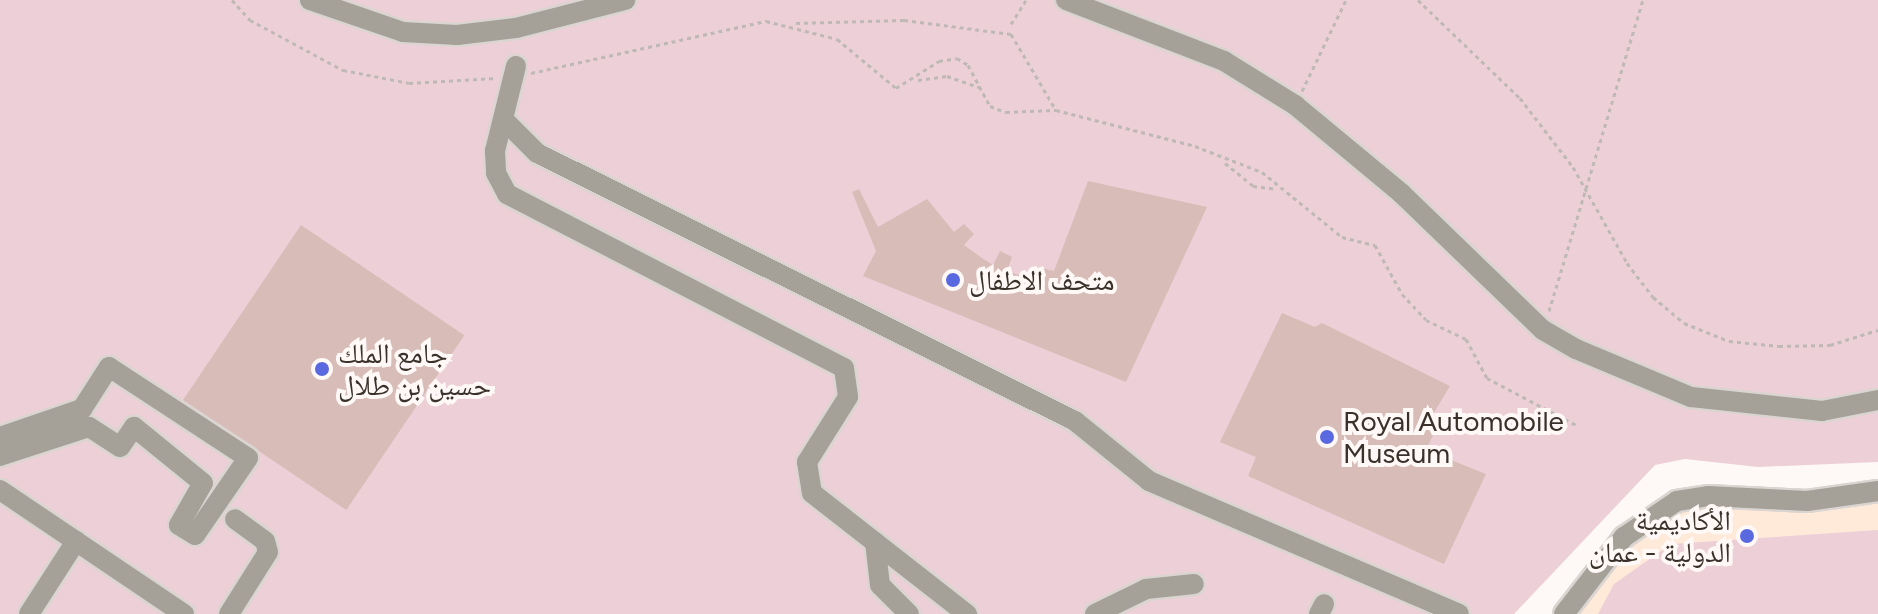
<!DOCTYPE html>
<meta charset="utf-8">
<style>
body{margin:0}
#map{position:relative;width:1878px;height:614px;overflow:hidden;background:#fef9f6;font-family:Figtree,"Noto Naskh Arabic",sans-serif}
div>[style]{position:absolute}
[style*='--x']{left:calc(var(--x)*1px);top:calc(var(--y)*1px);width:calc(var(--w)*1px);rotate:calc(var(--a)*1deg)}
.built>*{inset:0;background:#ffe9d8}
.green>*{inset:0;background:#edd0d7}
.building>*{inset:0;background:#d7bcb7;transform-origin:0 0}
.path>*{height:3px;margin-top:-1.5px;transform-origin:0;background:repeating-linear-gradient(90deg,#bfb9b5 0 4px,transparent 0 8px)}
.roads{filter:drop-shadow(2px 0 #dbd5d1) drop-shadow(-2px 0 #dbd5d1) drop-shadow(0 2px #dbd5d1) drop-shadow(0 -2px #dbd5d1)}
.minor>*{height:20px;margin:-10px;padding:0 10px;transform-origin:10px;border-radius:10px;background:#a5a198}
.dots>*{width:22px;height:22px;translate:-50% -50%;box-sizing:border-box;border:4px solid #fef9f6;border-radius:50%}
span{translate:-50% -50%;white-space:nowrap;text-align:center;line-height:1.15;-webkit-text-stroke:8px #fef9f6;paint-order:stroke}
.poi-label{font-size:28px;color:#39312a}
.left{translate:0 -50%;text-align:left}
.right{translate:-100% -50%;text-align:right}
</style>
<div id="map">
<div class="built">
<div style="clip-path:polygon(1878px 484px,1878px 614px,1556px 614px,1631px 517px,1681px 489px,1828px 493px)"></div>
</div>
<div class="green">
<div style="clip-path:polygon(0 0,1878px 0,1878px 462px,1758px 467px,1685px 459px,1655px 465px,1514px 614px,0 614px)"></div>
<div style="clip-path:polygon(1878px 530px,1878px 614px,1598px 614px,1614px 584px,1671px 544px)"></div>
</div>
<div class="building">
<div style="clip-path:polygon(1088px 181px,1207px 207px,1126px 382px,863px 276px,876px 251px,852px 192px,859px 189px,878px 227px,927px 199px,954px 232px,964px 224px,974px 234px,964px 245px,979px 256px,993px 265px,1000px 251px,1012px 257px,1007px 271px,1040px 282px,1042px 268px,1054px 271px)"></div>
<div style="left:301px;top:225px;width:197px;height:211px;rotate:34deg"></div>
<div style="clip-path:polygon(1282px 313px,1315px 327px,1322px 323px,1450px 386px,1426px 426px,1434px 433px,1426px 450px,1486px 474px,1444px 564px,1248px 476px,1256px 457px,1220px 442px)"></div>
</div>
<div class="path">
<div style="--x:232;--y:0;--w:27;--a:48"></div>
<div style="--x:250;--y:20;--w:106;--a:28.3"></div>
<div style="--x:343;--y:70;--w:67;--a:11.1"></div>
<div style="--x:409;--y:83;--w:87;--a:-3.3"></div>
<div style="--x:1418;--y:0;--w:141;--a:43.9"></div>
<div style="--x:1520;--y:98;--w:87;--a:52.5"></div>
<div style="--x:1573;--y:167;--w:110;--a:60.6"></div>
<div style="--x:1627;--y:263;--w:43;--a:52.6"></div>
<div style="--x:1653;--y:297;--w:40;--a:40"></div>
<div style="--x:1684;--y:323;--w:48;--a:21.8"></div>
<div style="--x:1729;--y:341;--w:50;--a:5.7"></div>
<div style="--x:1779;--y:346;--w:51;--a:-1.1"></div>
<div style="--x:1830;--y:345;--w:50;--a:-17.4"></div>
<div style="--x:796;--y:23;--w:108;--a:-1.6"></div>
<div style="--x:904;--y:20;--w:108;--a:7.5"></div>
<div style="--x:1011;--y:34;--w:88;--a:59.4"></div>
<div style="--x:1011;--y:24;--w:28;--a:-58"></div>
<div style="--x:531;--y:73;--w:241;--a:-12.5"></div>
<div style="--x:766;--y:21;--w:73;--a:14.2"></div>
<div style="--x:837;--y:39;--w:77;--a:39.7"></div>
<div style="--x:896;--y:88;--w:51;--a:-32.1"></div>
<div style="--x:939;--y:61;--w:18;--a:-9"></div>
<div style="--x:957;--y:58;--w:13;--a:32"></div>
<div style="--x:968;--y:65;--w:47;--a:61.8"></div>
<div style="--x:990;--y:106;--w:17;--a:21"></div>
<div style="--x:1006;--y:112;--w:50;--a:-2.3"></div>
<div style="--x:1056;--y:110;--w:144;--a:14.5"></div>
<div style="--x:1195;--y:146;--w:72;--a:21.2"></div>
<div style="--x:1262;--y:172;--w:103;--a:39.1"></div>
<div style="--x:1342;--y:237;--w:34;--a:14"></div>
<div style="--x:1375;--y:245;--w:56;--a:61.1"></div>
<div style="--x:1402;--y:294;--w:35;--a:47"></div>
<div style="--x:1426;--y:320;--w:44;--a:25.4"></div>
<div style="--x:1466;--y:339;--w:44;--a:61.7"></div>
<div style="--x:1487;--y:378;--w:103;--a:27.8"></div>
<div style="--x:918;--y:80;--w:29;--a:-8"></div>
<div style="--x:947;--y:76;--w:34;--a:19"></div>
<div style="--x:1302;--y:91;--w:101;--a:-64.2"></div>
<div style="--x:1225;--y:163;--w:36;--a:39"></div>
<div style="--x:1253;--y:186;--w:23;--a:7"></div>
<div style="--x:1549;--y:311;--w:325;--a:-73.2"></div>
</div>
<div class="roads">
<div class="minor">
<div style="--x:310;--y:0;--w:98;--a:19"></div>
<div style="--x:403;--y:32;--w:54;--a:3.2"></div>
<div style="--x:457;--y:35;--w:59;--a:-6.8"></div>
<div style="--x:516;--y:28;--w:113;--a:-14.4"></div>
<div style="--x:1066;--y:0;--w:169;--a:21.1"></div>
<div style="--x:1224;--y:61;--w:84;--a:31.8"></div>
<div style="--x:1295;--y:105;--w:138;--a:39.7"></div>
<div style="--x:1401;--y:193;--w:197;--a:44"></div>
<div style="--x:1543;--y:330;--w:38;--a:30"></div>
<div style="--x:1576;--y:349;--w:125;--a:22.7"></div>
<div style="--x:1691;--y:397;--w:132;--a:6.1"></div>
<div style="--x:1822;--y:411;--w:57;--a:-11.1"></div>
<div style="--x:516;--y:66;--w:88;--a:103.9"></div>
<div style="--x:495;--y:151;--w:22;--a:87"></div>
<div style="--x:496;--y:173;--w:24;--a:62"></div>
<div style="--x:507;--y:194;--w:379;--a:27.3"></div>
<div style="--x:844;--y:368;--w:29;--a:82"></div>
<div style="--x:848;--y:397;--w:77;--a:122.2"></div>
<div style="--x:807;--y:462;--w:31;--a:81"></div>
<div style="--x:812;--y:493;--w:197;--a:38"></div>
<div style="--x:506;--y:122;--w:44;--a:45"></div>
<div style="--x:537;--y:153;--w:601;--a:26.48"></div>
<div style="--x:1075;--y:421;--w:95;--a:39"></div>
<div style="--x:1149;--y:481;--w:337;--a:23.2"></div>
<div style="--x:0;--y:437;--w:87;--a:-18.9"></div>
<div style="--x:82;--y:409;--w:50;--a:-57.3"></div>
<div style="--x:109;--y:367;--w:166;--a:33.2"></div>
<div style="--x:248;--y:458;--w:93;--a:124.5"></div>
<div style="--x:195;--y:535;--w:19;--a:-148"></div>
<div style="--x:179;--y:525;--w:48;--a:-60.3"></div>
<div style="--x:203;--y:483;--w:89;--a:-140.9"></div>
<div style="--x:134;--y:427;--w:24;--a:125"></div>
<div style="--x:120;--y:447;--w:37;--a:-147"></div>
<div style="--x:89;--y:427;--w:94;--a:162"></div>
<div style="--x:0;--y:490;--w:222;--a:34"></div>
<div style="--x:875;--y:542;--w:43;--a:83.4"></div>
<div style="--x:880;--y:585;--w:41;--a:45"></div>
<div style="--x:29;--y:614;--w:87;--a:-57.2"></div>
<div style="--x:229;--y:614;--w:73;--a:-57.8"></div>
<div style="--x:268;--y:552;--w:11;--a:-105"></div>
<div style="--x:265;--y:541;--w:37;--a:-144"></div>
<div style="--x:1095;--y:614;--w:57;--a:-26.1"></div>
<div style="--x:1146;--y:589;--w:48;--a:-5.9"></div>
<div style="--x:1319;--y:614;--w:11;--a:-63"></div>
<div style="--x:1564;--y:614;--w:98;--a:-52.1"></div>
<div style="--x:1624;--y:537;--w:64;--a:-34.2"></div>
<div style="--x:1677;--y:501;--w:31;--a:-9"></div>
<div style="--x:1708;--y:496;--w:99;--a:2.9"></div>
<div style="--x:1807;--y:501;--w:72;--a:-8"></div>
</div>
</div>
<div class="dots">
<div style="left:953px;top:280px;background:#5b69e0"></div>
<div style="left:322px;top:369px;background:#5b69e0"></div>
<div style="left:1327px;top:437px;background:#5b69e0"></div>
<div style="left:1747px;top:536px;background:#5b69e0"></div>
</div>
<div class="poi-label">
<span class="left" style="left:969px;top:280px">متحف الاطفال</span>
<span class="left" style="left:338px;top:369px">جامع الملك<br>حسين بن طلال</span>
<span class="left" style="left:1343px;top:437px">Royal Automobile<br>Museum</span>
<span class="right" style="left:1731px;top:536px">الأكاديمية<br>الدولية - عمان</span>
</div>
</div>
